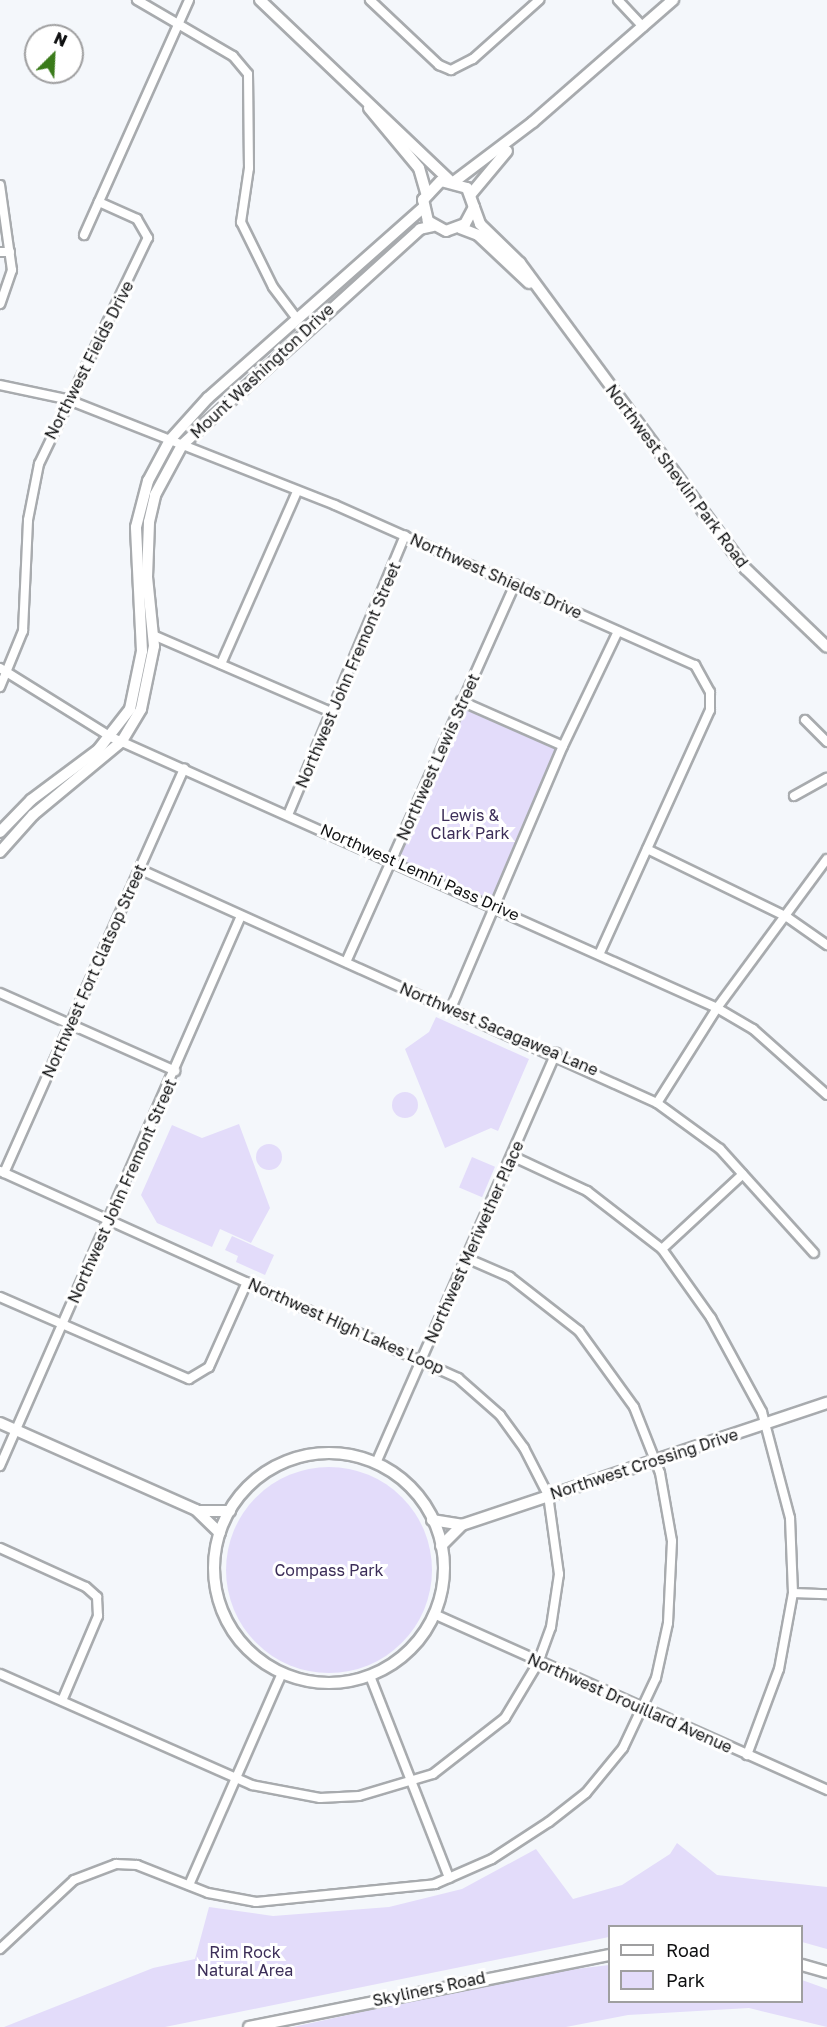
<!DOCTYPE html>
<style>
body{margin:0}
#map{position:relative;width:827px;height:2027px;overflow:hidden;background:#f4f7fb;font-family:"Golos Text",sans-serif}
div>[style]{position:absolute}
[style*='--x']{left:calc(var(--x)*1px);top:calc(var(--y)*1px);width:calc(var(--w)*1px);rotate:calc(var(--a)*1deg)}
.green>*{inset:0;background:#e3dcfa;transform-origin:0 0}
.round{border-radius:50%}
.roads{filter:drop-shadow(2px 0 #a8abae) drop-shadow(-2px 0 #a8abae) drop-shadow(0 2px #a8abae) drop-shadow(0 -2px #a8abae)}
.minor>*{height:8px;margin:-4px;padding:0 4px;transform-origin:4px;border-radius:4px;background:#fff}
.tertiary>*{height:10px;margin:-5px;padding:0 5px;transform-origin:5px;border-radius:5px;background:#fff}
.tertiary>.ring{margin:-5px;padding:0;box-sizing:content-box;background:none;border:10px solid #fff;border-radius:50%}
.secondary>*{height:10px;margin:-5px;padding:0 5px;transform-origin:5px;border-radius:5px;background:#fff}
span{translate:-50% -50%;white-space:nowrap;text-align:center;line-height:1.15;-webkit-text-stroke:6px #fff;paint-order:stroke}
.street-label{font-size:16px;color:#0f1011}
.park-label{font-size:16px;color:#3c2e58}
.legend{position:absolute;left:608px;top:1925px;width:195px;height:78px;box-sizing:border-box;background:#fff;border:2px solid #9f9fa0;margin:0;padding:8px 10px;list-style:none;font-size:18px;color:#0f1011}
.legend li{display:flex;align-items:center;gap:12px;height:30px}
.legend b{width:30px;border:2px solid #9f9fa0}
.north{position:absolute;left:24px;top:24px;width:60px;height:60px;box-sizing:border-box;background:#fff;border:2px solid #9f9fa0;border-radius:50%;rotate:24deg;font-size:16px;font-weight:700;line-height:24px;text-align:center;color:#0f1011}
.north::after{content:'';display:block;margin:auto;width:21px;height:27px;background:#3a7b1a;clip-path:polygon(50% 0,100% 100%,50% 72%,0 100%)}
</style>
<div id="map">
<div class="green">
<div style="left:461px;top:701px;width:111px;height:172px;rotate:24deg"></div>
<div style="clip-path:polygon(436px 1017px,529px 1059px,498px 1131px,491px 1128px,445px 1148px,405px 1049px,429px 1032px)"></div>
<div class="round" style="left:392px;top:1092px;width:26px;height:26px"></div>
<div style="clip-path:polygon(239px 1124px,270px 1208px,251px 1243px,220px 1229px,212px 1247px,157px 1223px,141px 1195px,172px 1125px,202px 1138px)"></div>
<div class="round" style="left:256px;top:1144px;width:26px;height:26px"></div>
<div style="left:472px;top:1157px;width:25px;height:33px;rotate:23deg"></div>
<div style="clip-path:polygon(232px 1236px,274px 1255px,265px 1275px,236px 1262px,238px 1256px,225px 1250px)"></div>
<div class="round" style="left:226px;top:1467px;width:206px;height:206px"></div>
<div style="clip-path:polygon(677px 1843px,717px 1875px,827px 1887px,827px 1949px,802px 1942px,802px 1926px,610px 1926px,609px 1937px,165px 2027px,4px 2027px,153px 1968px,195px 1959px,209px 1907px,273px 1916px,389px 1907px,462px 1889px,536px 1849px,573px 1899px,622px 1885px,670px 1854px)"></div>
<div style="clip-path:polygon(609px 1965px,610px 2002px,802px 2002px,802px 1980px,827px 1989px,827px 2027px,749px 2008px,628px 2015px,566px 2027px,293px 2027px,535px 1974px)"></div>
</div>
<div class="roads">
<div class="minor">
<div style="--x:137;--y:0;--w:111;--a:30.3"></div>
<div style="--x:233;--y:56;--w:23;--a:50"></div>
<div style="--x:248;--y:74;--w:94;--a:89.4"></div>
<div style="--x:249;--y:168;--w:55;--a:98.4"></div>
<div style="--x:241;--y:222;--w:72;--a:63.8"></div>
<div style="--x:273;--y:287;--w:40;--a:53"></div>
<div style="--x:370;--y:0;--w:95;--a:43.3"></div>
<div style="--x:439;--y:65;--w:13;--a:23"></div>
<div style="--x:451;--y:70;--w:25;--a:-27"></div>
<div style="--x:473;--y:59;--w:89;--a:-41.8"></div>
<div style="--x:618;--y:0;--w:37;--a:47"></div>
<div style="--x:0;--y:185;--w:86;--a:82"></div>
<div style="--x:12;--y:270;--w:36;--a:109"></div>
<div style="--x:84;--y:235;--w:257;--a:-65.9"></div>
<div style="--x:0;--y:252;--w:10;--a:0"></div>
<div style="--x:0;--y:385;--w:67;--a:12"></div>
<div style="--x:66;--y:399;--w:289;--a:21.5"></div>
<div style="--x:335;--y:505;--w:394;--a:24"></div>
<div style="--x:695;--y:665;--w:31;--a:61"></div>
<div style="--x:710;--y:692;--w:18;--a:90"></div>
<div style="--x:710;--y:710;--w:266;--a:114.4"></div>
<div style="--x:153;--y:635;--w:196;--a:23.4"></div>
<div style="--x:221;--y:664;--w:186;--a:-66.2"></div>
<div style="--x:0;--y:668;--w:131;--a:31.9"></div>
<div style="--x:111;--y:737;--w:664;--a:24.09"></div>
<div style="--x:717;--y:1008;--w:42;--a:30.3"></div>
<div style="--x:753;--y:1029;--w:99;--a:41.7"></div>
<div style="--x:0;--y:687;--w:61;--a:-67.7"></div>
<div style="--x:23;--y:631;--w:111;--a:-87.4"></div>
<div style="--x:28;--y:520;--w:57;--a:-78.9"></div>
<div style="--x:39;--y:464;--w:251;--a:-64.3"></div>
<div style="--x:148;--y:238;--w:22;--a:-120"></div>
<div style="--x:137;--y:219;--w:42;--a:-155.9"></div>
<div style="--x:461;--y:701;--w:111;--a:23.8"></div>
<div style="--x:805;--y:720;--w:31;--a:45"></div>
<div style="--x:794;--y:796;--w:38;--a:-29"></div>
<div style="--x:288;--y:815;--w:303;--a:-67.3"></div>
<div style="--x:647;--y:849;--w:156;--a:25.9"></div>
<div style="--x:787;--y:917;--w:49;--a:35"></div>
<div style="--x:139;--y:869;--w:568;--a:24.31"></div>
<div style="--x:657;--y:1103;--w:78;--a:36.1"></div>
<div style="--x:720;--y:1149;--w:140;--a:47.9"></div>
<div style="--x:346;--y:962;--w:414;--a:-65.9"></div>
<div style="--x:0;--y:993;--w:192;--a:24"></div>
<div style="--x:452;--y:1006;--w:283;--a:-66.9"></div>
<div style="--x:563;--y:746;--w:127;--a:-64.4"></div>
<div style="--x:657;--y:1103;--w:112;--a:-57.7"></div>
<div style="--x:717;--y:1008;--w:185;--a:-53.6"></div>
<div style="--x:512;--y:1156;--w:83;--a:25"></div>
<div style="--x:587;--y:1191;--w:95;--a:37.7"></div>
<div style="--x:662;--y:1249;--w:85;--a:54.6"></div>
<div style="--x:711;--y:1318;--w:107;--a:61.5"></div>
<div style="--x:762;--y:1412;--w:110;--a:75.2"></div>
<div style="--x:790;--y:1518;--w:75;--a:87.7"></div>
<div style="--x:793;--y:1593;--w:77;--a:100.4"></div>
<div style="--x:779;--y:1669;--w:92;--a:110.4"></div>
<div style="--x:0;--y:1171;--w:503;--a:24.32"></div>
<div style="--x:458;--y:1378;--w:56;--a:41.4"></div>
<div style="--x:500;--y:1415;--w:41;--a:54"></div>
<div style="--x:524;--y:1448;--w:53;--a:62.9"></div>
<div style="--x:548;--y:1495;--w:80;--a:82.1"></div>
<div style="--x:559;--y:1574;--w:54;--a:98.6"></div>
<div style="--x:551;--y:1627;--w:38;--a:110"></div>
<div style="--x:538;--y:1663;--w:64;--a:121"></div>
<div style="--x:505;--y:1718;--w:91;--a:142.1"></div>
<div style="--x:433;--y:1774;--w:77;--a:163.4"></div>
<div style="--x:359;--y:1796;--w:39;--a:177"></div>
<div style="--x:320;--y:1798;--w:69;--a:-169.2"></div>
<div style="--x:252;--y:1785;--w:275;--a:-156.2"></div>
<div style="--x:4;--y:1173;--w:443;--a:-66"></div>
<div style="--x:662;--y:1249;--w:110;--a:-42.8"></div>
<div style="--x:0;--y:1297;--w:206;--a:23.5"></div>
<div style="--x:189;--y:1379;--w:23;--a:-31"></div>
<div style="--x:209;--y:1367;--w:93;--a:-65.9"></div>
<div style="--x:376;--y:1463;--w:448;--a:-66.3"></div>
<div style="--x:0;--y:1466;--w:600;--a:-66.34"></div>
<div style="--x:0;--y:1548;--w:94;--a:24.4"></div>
<div style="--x:86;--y:1587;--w:15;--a:42"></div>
<div style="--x:97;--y:1597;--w:19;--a:87"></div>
<div style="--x:98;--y:1616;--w:92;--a:113"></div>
<div style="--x:793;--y:1593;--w:34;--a:2"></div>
<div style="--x:434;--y:1614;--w:431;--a:24.1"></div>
<div style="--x:370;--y:1676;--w:217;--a:68.6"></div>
<div style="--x:189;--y:1885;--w:232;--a:-66.3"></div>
<div style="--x:0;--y:1949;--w:101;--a:-43"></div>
<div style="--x:74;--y:1880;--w:45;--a:-20.9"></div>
<div style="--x:116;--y:1864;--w:21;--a:3"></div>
<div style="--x:137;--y:1865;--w:76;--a:21.5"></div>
<div style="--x:208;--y:1893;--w:49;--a:10.6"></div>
<div style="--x:256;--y:1902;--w:180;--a:-5.7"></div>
<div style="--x:435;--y:1884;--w:62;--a:-23.7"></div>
<div style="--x:492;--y:1859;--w:68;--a:-33"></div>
<div style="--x:549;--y:1822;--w:47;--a:-38.1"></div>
<div style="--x:586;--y:1793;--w:58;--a:-50.6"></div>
<div style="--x:623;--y:1748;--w:77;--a:-64.8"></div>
<div style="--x:656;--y:1678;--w:56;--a:-77.7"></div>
<div style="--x:668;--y:1623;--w:82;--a:-87.2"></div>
<div style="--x:672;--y:1541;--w:69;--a:-100"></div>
<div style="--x:660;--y:1473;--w:71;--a:-111.5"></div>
<div style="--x:634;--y:1407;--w:94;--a:-125.9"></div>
<div style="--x:579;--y:1331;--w:88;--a:-142"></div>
<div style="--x:510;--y:1277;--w:48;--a:-156.6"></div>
</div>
<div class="tertiary">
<div style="--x:260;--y:0;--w:261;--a:43.6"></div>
<div style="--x:369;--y:108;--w:78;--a:50.2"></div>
<div style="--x:419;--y:168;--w:26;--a:74"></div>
<div style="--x:0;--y:1423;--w:214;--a:23.9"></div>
<div style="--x:196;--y:1510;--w:33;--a:44"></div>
<div class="ring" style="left:214px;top:1453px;width:220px;height:220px"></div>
<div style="--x:200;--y:1511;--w:30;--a:0"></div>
<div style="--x:432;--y:1520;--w:30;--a:9"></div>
<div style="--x:441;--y:1546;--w:30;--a:-45"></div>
<div style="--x:462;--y:1525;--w:385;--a:-18.5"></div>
<div style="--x:802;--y:1965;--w:26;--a:16"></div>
<div style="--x:249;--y:2027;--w:368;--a:-11.3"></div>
</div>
<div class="secondary">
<div style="--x:455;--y:181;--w:98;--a:-37.1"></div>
<div style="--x:533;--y:122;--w:186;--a:-41.1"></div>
<div style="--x:471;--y:194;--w:56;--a:-50.1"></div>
<div style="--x:474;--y:207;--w:19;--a:118"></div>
<div style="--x:465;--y:224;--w:20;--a:160"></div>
<div style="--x:446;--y:231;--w:21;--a:-151"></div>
<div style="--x:428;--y:221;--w:22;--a:-103"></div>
<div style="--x:423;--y:200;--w:26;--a:-47"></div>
<div style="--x:441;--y:181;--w:27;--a:15"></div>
<div style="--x:467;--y:188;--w:38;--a:70"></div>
<div style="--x:480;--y:224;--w:56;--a:44.3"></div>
<div style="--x:520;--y:263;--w:380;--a:53.6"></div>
<div style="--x:746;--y:569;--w:112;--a:43.9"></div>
<div style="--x:460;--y:228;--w:19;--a:21"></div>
<div style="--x:478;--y:235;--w:70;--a:43.3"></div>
<div style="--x:0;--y:832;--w:45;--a:-45.9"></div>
<div style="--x:31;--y:800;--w:84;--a:-36.7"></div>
<div style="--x:98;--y:750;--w:52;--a:-52"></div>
<div style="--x:130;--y:709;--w:59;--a:-78.3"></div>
<div style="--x:142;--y:651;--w:124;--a:-92.8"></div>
<div style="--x:136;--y:527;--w:48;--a:-75.4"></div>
<div style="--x:148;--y:481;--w:47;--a:-61.8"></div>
<div style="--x:170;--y:440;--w:57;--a:-47.9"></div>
<div style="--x:208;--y:398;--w:287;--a:-41.5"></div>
<div style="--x:0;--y:852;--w:50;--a:-48.3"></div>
<div style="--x:33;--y:815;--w:116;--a:-39.7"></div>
<div style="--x:122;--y:741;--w:37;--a:-59"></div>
<div style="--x:141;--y:709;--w:64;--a:-78.3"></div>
<div style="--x:154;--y:646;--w:69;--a:-95.8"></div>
<div style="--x:147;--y:577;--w:55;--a:-87.9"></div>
<div style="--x:149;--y:522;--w:28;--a:-77"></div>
<div style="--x:155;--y:495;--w:57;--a:-61.6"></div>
<div style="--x:182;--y:445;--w:321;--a:-42.2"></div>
<div style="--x:420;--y:229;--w:13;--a:-13"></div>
</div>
</div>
<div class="street-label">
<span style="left:89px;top:360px;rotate:-63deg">Northwest Fields Drive</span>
<span style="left:262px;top:371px;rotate:-43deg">Mount Washington Drive</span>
<span style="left:677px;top:476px;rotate:53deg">Northwest Shevlin Park Road</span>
<span style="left:496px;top:576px;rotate:24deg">Northwest Shields Drive</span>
<span style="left:348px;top:675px;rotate:-67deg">Northwest John Fremont Street</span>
<span style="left:438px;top:757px;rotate:-66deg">Northwest Lewis Street</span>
<span style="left:420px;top:872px;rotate:24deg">Northwest Lemhi Pass Drive</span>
<span style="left:94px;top:971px;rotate:-66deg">Northwest Fort Clatsop Street</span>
<span style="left:499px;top:1029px;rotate:23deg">Northwest Sacagawea Lane</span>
<span style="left:122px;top:1191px;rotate:-66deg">Northwest John Fremont Street</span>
<span style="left:474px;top:1242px;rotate:-66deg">Northwest Meriwether Place</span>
<span style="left:346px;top:1326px;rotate:24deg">Northwest High Lakes Loop</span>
<span style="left:644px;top:1464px;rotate:-18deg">Northwest Crossing Drive</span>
<span style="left:630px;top:1703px;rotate:24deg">Northwest Drouillard Avenue</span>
<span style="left:429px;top:1989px;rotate:-12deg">Skyliners Road</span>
</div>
<div class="park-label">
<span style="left:470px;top:824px">Lewis &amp;<br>Clark Park</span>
<span style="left:329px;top:1570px">Compass Park</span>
<span style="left:245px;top:1961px">Rim Rock<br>Natural Area</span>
</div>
<ul class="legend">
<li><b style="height:8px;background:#fff"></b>Road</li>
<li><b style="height:16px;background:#e3dcfa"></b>Park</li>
</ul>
<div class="north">N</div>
</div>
